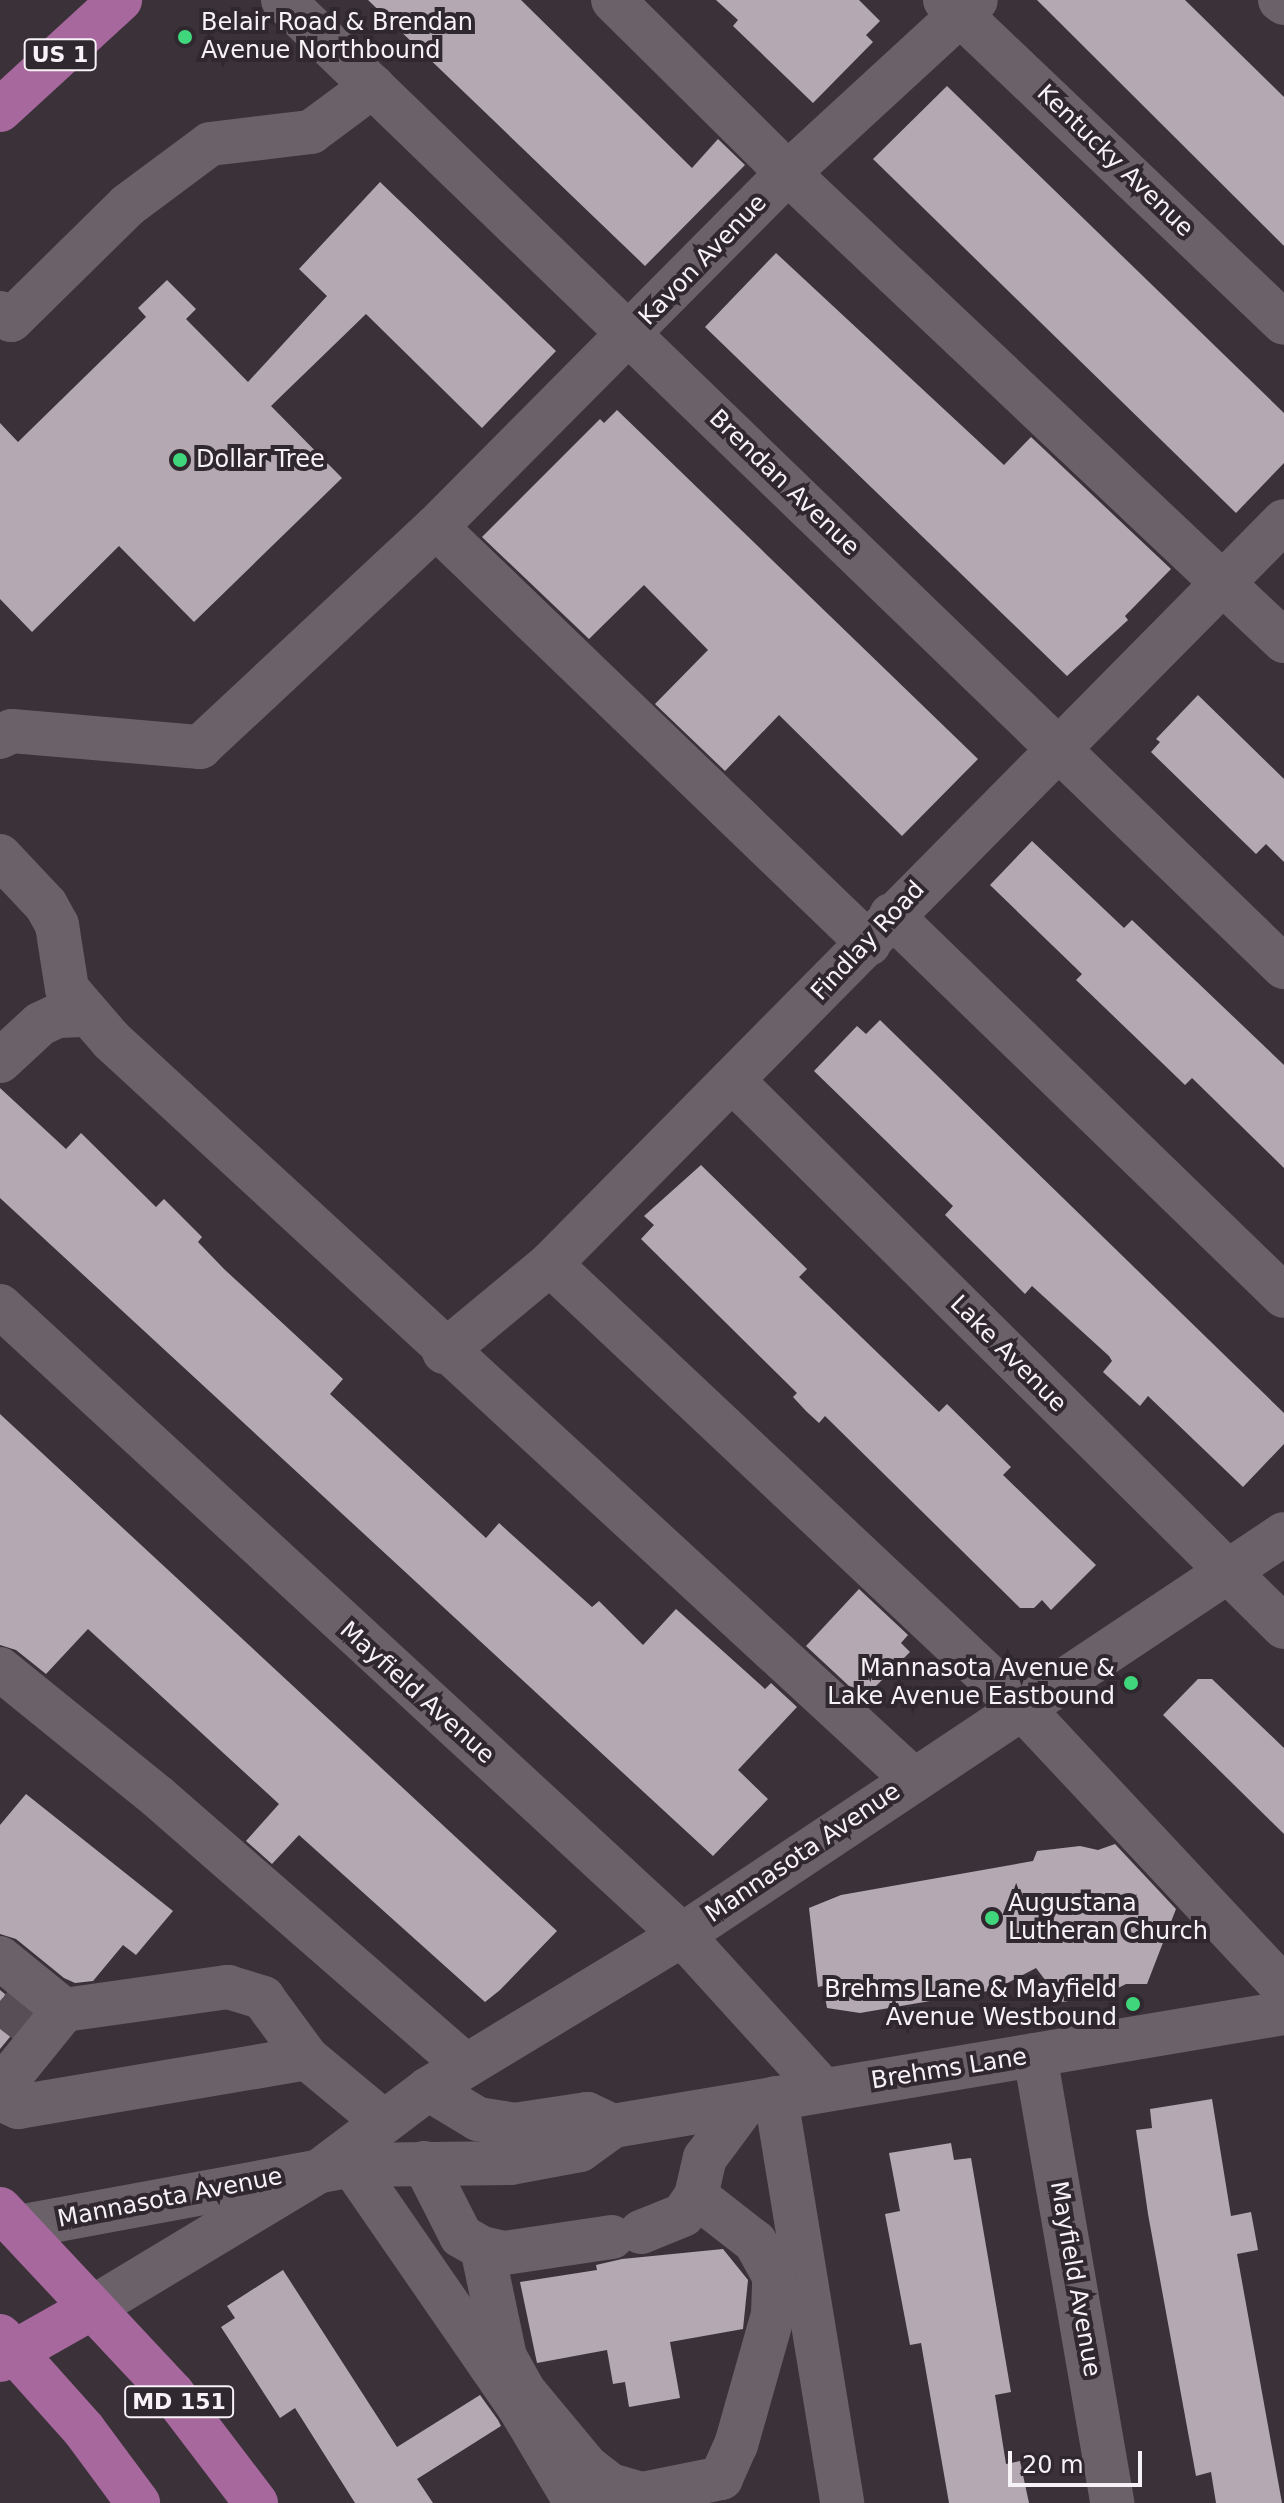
<!DOCTYPE html>
<style>
body{margin:0}
#map{position:relative;width:1284px;height:2503px;overflow:hidden;background:#3b3239;font-family:"DejaVu Sans",sans-serif}
div>[style]{position:absolute}
[style*='--x']{left:calc(var(--x)*1px);top:calc(var(--y)*1px);width:calc(var(--w)*1px);rotate:calc(var(--a)*1deg)}
.building>*{inset:0;background:#b4a9b2}
.minor-tunnel>*{height:44px;margin-top:-22px;transform-origin:0;background:repeating-linear-gradient(90deg,#574f55 0 44px,transparent 0 66px)}
.minor>*{height:44px;margin:-22px;padding:0 22px;transform-origin:22px;border-radius:22px;background:#6b6169}
.major>*{height:44px;margin:-22px;padding:0 22px;transform-origin:22px;border-radius:22px;background:#a7689e}
.dots>*{width:22px;height:22px;translate:-50% -50%;box-sizing:border-box;border:4px solid #30282f;border-radius:50%}
span{translate:-50% -50%;white-space:nowrap;text-align:center;line-height:1.15;-webkit-text-stroke:8px #30282f;paint-order:stroke}
.shield-label span{padding:2px 6px;background:#30282f;border:2px solid;border-radius:6px;-webkit-text-stroke-width:0}
.shield-label{font-size:22px;color:#f7f2f6;font-weight:700}
.poi-label{font-size:24px;color:#f7f2f6}
.left{translate:0 -50%;text-align:left}
.right{translate:-100% -50%;text-align:right}
.street-label{font-size:24px;color:#f7f2f6}
.scale{position:absolute;left:1008px;top:2451px;width:134px;height:36px;box-sizing:border-box;border:4px solid #f7f2f6;border-top:0;padding-left:10px;font-size:24px;line-height:28px;white-space:nowrap;color:#f7f2f6;-webkit-text-stroke:6px #30282f;paint-order:stroke}
</style>
<div id="map">
<div class="building">
<div style="clip-path:polygon(368px 0,521px 0,692px 168px,718px 139px,745px 165px,645px 266px)"></div>
<div style="clip-path:polygon(716px 0,859px 0,880px 21px,866px 35px,873px 42px,813px 103px,733px 26px,738px 20px)"></div>
<div style="clip-path:polygon(1037px 0,1185px 0,1284px 97px,1284px 246px)"></div>
<div style="clip-path:polygon(947px 86px,1284px 413px,1284px 463px,1236px 513px,873px 159px)"></div>
<div style="clip-path:polygon(380px 182px,556px 351px,482px 428px,366px 314px,271px 406px,342px 478px,194px 622px,119px 546px,32px 632px,0 599px,0 423px,18px 442px,146px 317px,138px 308px,167px 280px,196px 309px,186px 319px,248px 382px,327px 296px,299px 269px)"></div>
<div style="clip-path:polygon(776px 253px,1004px 465px,1031px 437px,1171px 569px,1125px 616px,1128px 620px,1067px 676px,705px 327px)"></div>
<div style="clip-path:polygon(617px 410px,978px 759px,902px 836px,779px 715px,725px 771px,655px 704px,708px 650px,644px 585px,589px 639px,482px 537px,600px 419px,604px 423px)"></div>
<div style="clip-path:polygon(1198px 695px,1284px 779px,1284px 862px,1266px 844px,1256px 854px,1151px 752px,1160px 742px,1156px 739px)"></div>
<div style="clip-path:polygon(1032px 841px,1124px 928px,1132px 920px,1284px 1065px,1284px 1168px,1192px 1078px,1185px 1085px,1076px 980px,1082px 974px,990px 885px)"></div>
<div style="clip-path:polygon(880px 1020px,1284px 1413px,1284px 1444px,1243px 1487px,1148px 1396px,1140px 1406px,1103px 1372px,1112px 1361px,1109px 1356px,1032px 1286px,1025px 1294px,945px 1215px,953px 1206px,814px 1071px,857px 1026px,866px 1034px)"></div>
<div style="clip-path:polygon(0 1088px,66px 1149px,81px 1133px,156px 1207px,164px 1199px,202px 1237px,198px 1242px,224px 1269px,343px 1379px,330px 1394px,486px 1538px,499px 1523px,592px 1607px,599px 1601px,643px 1645px,676px 1609px,765px 1689px,771px 1683px,797px 1707px,738px 1770px,768px 1799px,713px 1856px,0 1198px)"></div>
<div style="clip-path:polygon(701px 1165px,807px 1269px,799px 1277px,939px 1412px,947px 1404px,1011px 1467px,1003px 1475px,1096px 1565px,1051px 1610px,1042px 1600px,1034px 1608px,1020px 1608px,825px 1416px,819px 1423px,806px 1411px,793px 1397px,797px 1393px,641px 1239px,654px 1225px,644px 1216px)"></div>
<div style="clip-path:polygon(0 1414px,557px 1931px,500px 1990px,485px 2002px,299px 1835px,272px 1864px,246px 1841px,279px 1804px,88px 1629px,46px 1674px,16px 1650px,0 1645px)"></div>
<div style="clip-path:polygon(859px 1589px,908px 1635px,901px 1643px,910px 1652px,863px 1699px,806px 1646px)"></div>
<div style="clip-path:polygon(1198px 1679px,1212px 1679px,1284px 1748px,1284px 1834px,1163px 1715px)"></div>
<div style="clip-path:polygon(26px 1794px,173px 1911px,136px 1955px,123px 1945px,93px 1981px,75px 1983px,64px 1978px,16px 1939px,0 1934px,0 1825px)"></div>
<div style="clip-path:polygon(1115px 1844px,1176px 1909px,1147px 1984px,1126px 1984px,1104px 1995px,1062px 2002px,1036px 1968px,994px 1990px,860px 2013px,827px 2008px,823px 1986px,818px 1987px,809px 1908px,841px 1895px,1033px 1861px,1037px 1851px,1080px 1846px,1098px 1850px)"></div>
<div style="clip-path:polygon(0 1990px,29px 2014px,0 2049px)"></div>
<div style="clip-path:polygon(1212px 2099px,1231px 2216px,1251px 2212px,1258px 2250px,1237px 2254px,1282px 2503px,1216px 2503px,1211px 2472px,1196px 2476px,1148px 2214px,1136px 2130px,1152px 2128px,1150px 2109px)"></div>
<div style="clip-path:polygon(951px 2143px,954px 2160px,971px 2158px,1011px 2392px,995px 2395px,1006px 2464px,1020px 2461px,1029px 2503px,949px 2503px,921px 2343px,910px 2345px,885px 2214px,900px 2211px,889px 2153px)"></div>
<div style="clip-path:polygon(723px 2249px,748px 2280px,743px 2329px,670px 2342px,680px 2398px,629px 2407px,625px 2382px,613px 2384px,607px 2350px,537px 2363px,520px 2282px,597px 2270px,596px 2265px,622px 2259px)"></div>
<div style="clip-path:polygon(283px 2270px,397px 2447px,480px 2395px,498px 2420px,501px 2426px,417px 2479px,433px 2503px,355px 2503px,295px 2408px,280px 2418px,221px 2327px,235px 2318px,227px 2306px)"></div>
</div>
<div class="minor-tunnel">
<div style="--x:0;--y:2001;--w:34;--a:38"></div>
</div>
<div class="minor">
<div style="--x:283;--y:0;--w:1392;--a:44.01"></div>
<div style="--x:613;--y:0;--w:246;--a:44.7"></div>
<div style="--x:788;--y:173;--w:682;--a:43.34"></div>
<div style="--x:945;--y:0;--w:468;--a:43.6"></div>
<div style="--x:1280;--y:0;--w:5;--a:37"></div>
<div style="--x:0;--y:313;--w:13;--a:32"></div>
<div style="--x:11;--y:320;--w:164;--a:-44.5"></div>
<div style="--x:128;--y:205;--w:102;--a:-36.6"></div>
<div style="--x:210;--y:144;--w:102;--a:-6.8"></div>
<div style="--x:311;--y:132;--w:77;--a:-36.6"></div>
<div style="--x:436;--y:527;--w:601;--a:43.92"></div>
<div style="--x:0;--y:737;--w:13;--a:-27"></div>
<div style="--x:12;--y:731;--w:189;--a:4.9"></div>
<div style="--x:200;--y:747;--w:323;--a:-43"></div>
<div style="--x:436;--y:527;--w:499;--a:-45.2"></div>
<div style="--x:788;--y:173;--w:255;--a:-42.6"></div>
<div style="--x:0;--y:856;--w:67;--a:46.8"></div>
<div style="--x:46;--y:905;--w:23;--a:61"></div>
<div style="--x:57;--y:925;--w:65;--a:81.1"></div>
<div style="--x:67;--y:989;--w:67;--a:49.2"></div>
<div style="--x:111;--y:1040;--w:1092;--a:42.66"></div>
<div style="--x:891;--y:915;--w:547;--a:44.11"></div>
<div style="--x:0;--y:1061;--w:54;--a:-42.8"></div>
<div style="--x:40;--y:1024;--w:19;--a:-25"></div>
<div style="--x:57;--y:1016;--w:32;--a:-2"></div>
<div style="--x:732;--y:1080;--w:777;--a:44.74"></div>
<div style="--x:550;--y:1264;--w:649;--a:43.25"></div>
<div style="--x:1023;--y:1709;--w:382;--a:46.9"></div>
<div style="--x:0;--y:1306;--w:928;--a:42.68"></div>
<div style="--x:682;--y:1935;--w:210;--a:47.7"></div>
<div style="--x:444;--y:1352;--w:138;--a:-39.7"></div>
<div style="--x:550;--y:1264;--w:1044;--a:-45.35"></div>
<div style="--x:0;--y:1669;--w:203;--a:39"></div>
<div style="--x:158;--y:1797;--w:409;--a:41.1"></div>
<div style="--x:0;--y:1958;--w:82;--a:39.1"></div>
<div style="--x:1035;--y:2055;--w:455;--a:80.2"></div>
<div style="--x:0;--y:2089;--w:102;--a:-51"></div>
<div style="--x:64;--y:2010;--w:166;--a:-8"></div>
<div style="--x:228;--y:1987;--w:37;--a:17"></div>
<div style="--x:263;--y:1998;--w:74;--a:53.7"></div>
<div style="--x:307;--y:2058;--w:100;--a:39.7"></div>
<div style="--x:428;--y:2089;--w:58;--a:31"></div>
<div style="--x:478;--y:2119;--w:36;--a:9"></div>
<div style="--x:514;--y:2125;--w:74;--a:-8.6"></div>
<div style="--x:587;--y:2114;--w:29;--a:25"></div>
<div style="--x:776;--y:2098;--w:410;--a:80.7"></div>
<div style="--x:0;--y:2099;--w:20;--a:24"></div>
<div style="--x:18;--y:2107;--w:293;--a:-9.6"></div>
<div style="--x:424;--y:2163;--w:82;--a:63.1"></div>
<div style="--x:461;--y:2236;--w:24;--a:30"></div>
<div style="--x:482;--y:2248;--w:23;--a:13"></div>
<div style="--x:504;--y:2253;--w:109;--a:-8.4"></div>
<div style="--x:352;--y:2165;--w:294;--a:55.4"></div>
<div style="--x:519;--y:2407;--w:112;--a:59.3"></div>
<div style="--x:19;--y:2227;--w:339;--a:-10.5"></div>
<div style="--x:352;--y:2165;--w:158;--a:-0.7"></div>
<div style="--x:510;--y:2163;--w:71;--a:-10.5"></div>
<div style="--x:580;--y:2150;--w:41;--a:-36"></div>
<div style="--x:613;--y:2126;--w:680;--a:-9.56"></div>
<div style="--x:641;--y:2232;--w:45;--a:-22"></div>
<div style="--x:683;--y:2215;--w:23;--a:-56"></div>
<div style="--x:696;--y:2196;--w:39;--a:-77"></div>
<div style="--x:705;--y:2158;--w:67;--a:-53.5"></div>
<div style="--x:482;--y:2248;--w:111;--a:78.1"></div>
<div style="--x:505;--y:2357;--w:17;--a:149"></div>
<div style="--x:92;--y:2308;--w:269;--a:-31.1"></div>
<div style="--x:322;--y:2169;--w:133;--a:-37"></div>
<div style="--x:428;--y:2089;--w:297;--a:-31.2"></div>
<div style="--x:682;--y:1935;--w:723;--a:-33.67"></div>
<div style="--x:505;--y:2357;--w:38;--a:61"></div>
<div style="--x:523;--y:2390;--w:99;--a:50.3"></div>
<div style="--x:586;--y:2466;--w:31;--a:38"></div>
<div style="--x:610;--y:2485;--w:33;--a:16"></div>
<div style="--x:642;--y:2494;--w:81;--a:-11.4"></div>
<div style="--x:721;--y:2478;--w:36;--a:-66"></div>
<div style="--x:736;--y:2445;--w:136;--a:-74.2"></div>
<div style="--x:773;--y:2314;--w:38;--a:-88"></div>
<div style="--x:774;--y:2276;--w:39;--a:-119"></div>
<div style="--x:755;--y:2242;--w:75;--a:-142.1"></div>
</div>
<div class="major">
<div style="--x:0;--y:110;--w:163;--a:-42.5"></div>
<div style="--x:0;--y:2209;--w:253;--a:46.9"></div>
<div style="--x:173;--y:2394;--w:137;--a:52.7"></div>
<div style="--x:0;--y:2336;--w:126;--a:48.2"></div>
<div style="--x:84;--y:2430;--w:91;--a:53.5"></div>
<div style="--x:0;--y:2360;--w:106;--a:-29.5"></div>
</div>
<div class="dots">
<div style="left:185px;top:37px;background:#40d77c"></div>
<div style="left:180px;top:460px;background:#40d77c"></div>
<div style="left:1131px;top:1683px;background:#40d77c"></div>
<div style="left:992px;top:1918px;background:#40d77c"></div>
<div style="left:1133px;top:2004px;background:#40d77c"></div>
</div>
<div class="shield-label">
<span style="left:60px;top:55px">US 1</span>
<span style="left:179px;top:2402px">MD 151</span>
</div>
<div class="poi-label">
<span class="left" style="left:201px;top:37px">Belair Road &amp; Brendan<br>Avenue Northbound</span>
<span class="left" style="left:196px;top:460px">Dollar Tree</span>
<span class="right" style="left:1115px;top:1683px">Mannasota Avenue &amp;<br>Lake Avenue Eastbound</span>
<span class="left" style="left:1008px;top:1918px">Augustana<br>Lutheran Church</span>
<span class="right" style="left:1117px;top:2004px">Brehms Lane &amp; Mayfield<br>Avenue Westbound</span>
</div>
<div class="street-label">
<span style="left:1115px;top:161px;rotate:44deg">Kentucky Avenue</span>
<span style="left:703px;top:260px;rotate:-46deg">Kavon Avenue</span>
<span style="left:784px;top:483px;rotate:44deg">Brendan Avenue</span>
<span style="left:868px;top:941px;rotate:-47deg">Findlay Road</span>
<span style="left:1008px;top:1354px;rotate:45deg">Lake Avenue</span>
<span style="left:417px;top:1693px;rotate:42deg">Mayfield Avenue</span>
<span style="left:803px;top:1853px;rotate:-34deg">Mannasota Avenue</span>
<span style="left:949px;top:2069px;rotate:-9deg">Brehms Lane</span>
<span style="left:170px;top:2198px;rotate:-11deg">Mannasota Avenue</span>
<span style="left:1075px;top:2279px;rotate:80deg">Mayfield Avenue</span>
</div>
<div class="scale">20 m</div>
</div>
